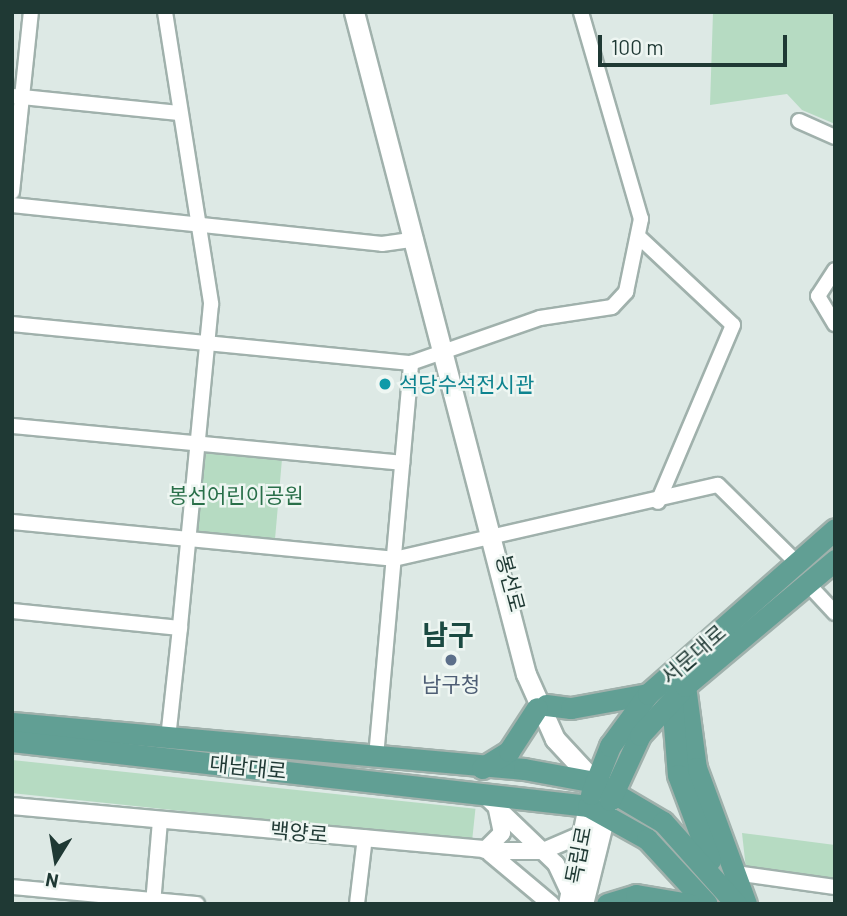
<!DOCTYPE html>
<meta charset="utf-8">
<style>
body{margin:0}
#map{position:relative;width:847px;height:916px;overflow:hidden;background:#dde9e5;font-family:Barlow,"Noto Sans KR",sans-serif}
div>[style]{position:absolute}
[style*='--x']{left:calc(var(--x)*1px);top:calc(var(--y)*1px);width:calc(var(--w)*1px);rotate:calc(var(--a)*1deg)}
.green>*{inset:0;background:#b6dbc2;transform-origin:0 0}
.roads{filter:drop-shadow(2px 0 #a0b1ac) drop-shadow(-2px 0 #a0b1ac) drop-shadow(0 2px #a0b1ac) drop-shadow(0 -2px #a0b1ac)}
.minor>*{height:14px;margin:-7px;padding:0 7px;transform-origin:7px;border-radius:7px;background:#fff}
.tertiary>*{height:16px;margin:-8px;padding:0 8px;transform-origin:8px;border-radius:8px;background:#fff}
.secondary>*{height:19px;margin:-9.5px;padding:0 9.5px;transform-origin:9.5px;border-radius:9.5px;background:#fff}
.primary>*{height:21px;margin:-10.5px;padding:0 10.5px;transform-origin:10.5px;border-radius:10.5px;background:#619f94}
.dots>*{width:19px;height:19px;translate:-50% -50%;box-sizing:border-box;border:4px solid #eef6f2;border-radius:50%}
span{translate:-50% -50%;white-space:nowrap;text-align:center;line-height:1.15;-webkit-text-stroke:5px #eef6f2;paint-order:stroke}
.culture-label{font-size:21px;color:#0d838f}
.left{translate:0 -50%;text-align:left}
.park-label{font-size:21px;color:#296f49}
.street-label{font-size:21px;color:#1f3934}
.service-label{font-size:21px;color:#4e5e75}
.district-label{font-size:28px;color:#1b4a42;font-weight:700}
.frame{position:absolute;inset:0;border:14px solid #1f3934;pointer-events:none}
.north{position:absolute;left:21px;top:825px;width:70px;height:70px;-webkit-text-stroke:5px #eef6f2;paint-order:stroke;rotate:191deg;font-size:19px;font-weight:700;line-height:28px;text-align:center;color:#1f3934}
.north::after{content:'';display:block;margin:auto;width:24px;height:32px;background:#1f3934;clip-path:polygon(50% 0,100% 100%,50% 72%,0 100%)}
.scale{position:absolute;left:598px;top:35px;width:189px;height:32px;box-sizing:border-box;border:4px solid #1f3934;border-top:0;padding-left:9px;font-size:21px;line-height:24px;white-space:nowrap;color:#1f3934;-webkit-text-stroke:5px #eef6f2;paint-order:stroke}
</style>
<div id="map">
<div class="green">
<div style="clip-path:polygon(713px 12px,835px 12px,835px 124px,802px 110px,787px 94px,710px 105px)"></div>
<div style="left:199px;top:444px;width:84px;height:96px;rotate:5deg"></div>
<div style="left:12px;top:760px;width:466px;height:33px;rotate:6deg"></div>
<div style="clip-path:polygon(742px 833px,835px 845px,835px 878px,746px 869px)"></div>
</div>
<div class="roads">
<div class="minor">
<div style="--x:165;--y:12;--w:296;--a:81"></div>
<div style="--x:211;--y:304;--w:325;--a:95.5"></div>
<div style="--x:12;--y:96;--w:168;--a:5.8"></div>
<div style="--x:799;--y:121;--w:39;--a:24"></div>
<div style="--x:12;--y:192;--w:181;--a:-84"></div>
<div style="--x:12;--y:205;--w:372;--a:6"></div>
<div style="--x:382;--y:244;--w:34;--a:-8"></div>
<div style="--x:638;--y:236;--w:130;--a:43.1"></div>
<div style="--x:733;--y:325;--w:192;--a:113"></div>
<div style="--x:835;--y:270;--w:31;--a:123"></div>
<div style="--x:818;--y:296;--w:33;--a:59"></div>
<div style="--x:12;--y:324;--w:401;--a:5.6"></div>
<div style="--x:411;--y:363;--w:137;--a:-19.2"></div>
<div style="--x:540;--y:318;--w:73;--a:-8.7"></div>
<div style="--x:612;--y:307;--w:21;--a:-47"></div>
<div style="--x:626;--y:292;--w:75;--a:-78.4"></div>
<div style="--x:641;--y:219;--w:216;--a:-106.2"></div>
<div style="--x:12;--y:426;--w:392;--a:5.4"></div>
<div style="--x:12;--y:522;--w:384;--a:5.5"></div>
<div style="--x:394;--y:559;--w:332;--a:-12.9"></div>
<div style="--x:718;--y:485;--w:111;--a:44.6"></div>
<div style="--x:807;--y:583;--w:41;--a:47"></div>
<div style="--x:12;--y:611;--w:169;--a:5.8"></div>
<div style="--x:180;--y:628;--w:112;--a:96.2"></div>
<div style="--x:376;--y:757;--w:396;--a:-84.9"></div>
<div style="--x:735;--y:873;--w:101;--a:8"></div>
<div style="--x:12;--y:887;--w:186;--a:5.3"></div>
<div style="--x:153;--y:904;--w:84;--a:-85.2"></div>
<div style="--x:357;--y:904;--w:67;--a:-83.2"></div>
</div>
<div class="tertiary">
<div style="--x:482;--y:793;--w:103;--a:43.8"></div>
<div style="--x:556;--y:864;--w:33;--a:65"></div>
<div style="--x:12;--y:806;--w:493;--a:5.2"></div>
<div style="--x:503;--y:851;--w:40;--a:0"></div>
<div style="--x:543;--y:851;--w:43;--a:-23"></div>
<div style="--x:485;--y:850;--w:24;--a:-45"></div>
<div style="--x:502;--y:833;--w:25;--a:-102"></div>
<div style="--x:490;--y:853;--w:80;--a:39.9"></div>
</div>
<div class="secondary">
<div style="--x:354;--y:12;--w:684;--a:75.44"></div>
<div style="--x:526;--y:674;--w:71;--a:66"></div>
<div style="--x:555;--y:739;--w:59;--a:47.1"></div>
<div style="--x:568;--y:904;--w:100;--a:-78.5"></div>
<div style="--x:583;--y:904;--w:96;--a:-76.1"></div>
</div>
<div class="primary">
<div style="--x:685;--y:686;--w:83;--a:82.4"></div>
<div style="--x:696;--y:768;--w:145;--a:69.8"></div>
<div style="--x:672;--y:701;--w:74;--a:85.4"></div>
<div style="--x:678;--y:775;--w:91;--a:69.4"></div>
<div style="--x:546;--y:705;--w:25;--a:7"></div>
<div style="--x:571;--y:708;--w:78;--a:-10.3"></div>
<div style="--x:12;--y:723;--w:514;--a:5.13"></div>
<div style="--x:524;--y:769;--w:72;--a:10.4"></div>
<div style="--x:595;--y:782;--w:79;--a:30.5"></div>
<div style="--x:663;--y:822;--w:110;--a:48.3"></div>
<div style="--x:12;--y:741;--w:580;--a:6.44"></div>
<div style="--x:588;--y:806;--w:68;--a:29.2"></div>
<div style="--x:647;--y:839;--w:88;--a:47.3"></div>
<div style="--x:482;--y:768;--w:32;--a:-32"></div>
<div style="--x:509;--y:751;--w:51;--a:-56.9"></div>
<div style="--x:591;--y:794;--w:52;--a:-68.4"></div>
<div style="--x:610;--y:746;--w:64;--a:-53.8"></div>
<div style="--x:648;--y:694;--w:249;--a:-41.4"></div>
<div style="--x:610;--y:800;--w:72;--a:-65.2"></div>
<div style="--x:640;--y:735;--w:67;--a:-47.4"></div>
<div style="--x:685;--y:686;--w:196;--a:-40"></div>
<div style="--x:607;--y:904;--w:30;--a:-17"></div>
<div style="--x:636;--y:895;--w:54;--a:9.6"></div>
</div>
</div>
<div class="dots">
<div style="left:385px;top:384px;background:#0f9aa8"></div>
<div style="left:451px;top:660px;background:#5c6f8a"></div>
</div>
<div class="culture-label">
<span class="left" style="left:399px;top:384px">석당수석전시관</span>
</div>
<div class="park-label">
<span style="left:236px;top:495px">봉선어린이공원</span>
</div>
<div class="street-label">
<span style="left:511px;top:583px;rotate:75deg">봉선로</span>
<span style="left:693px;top:654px;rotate:-41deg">서문대로</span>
<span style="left:248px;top:767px;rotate:6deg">대남대로</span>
<span style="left:299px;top:832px;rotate:5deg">백양로</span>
<span style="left:578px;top:855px;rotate:-79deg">독립로</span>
</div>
<div class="service-label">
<span style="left:451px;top:684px">남구청</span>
</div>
<div class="district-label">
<span style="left:448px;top:634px">남구</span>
</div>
<div class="frame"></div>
<div class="north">N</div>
<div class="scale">100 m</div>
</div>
